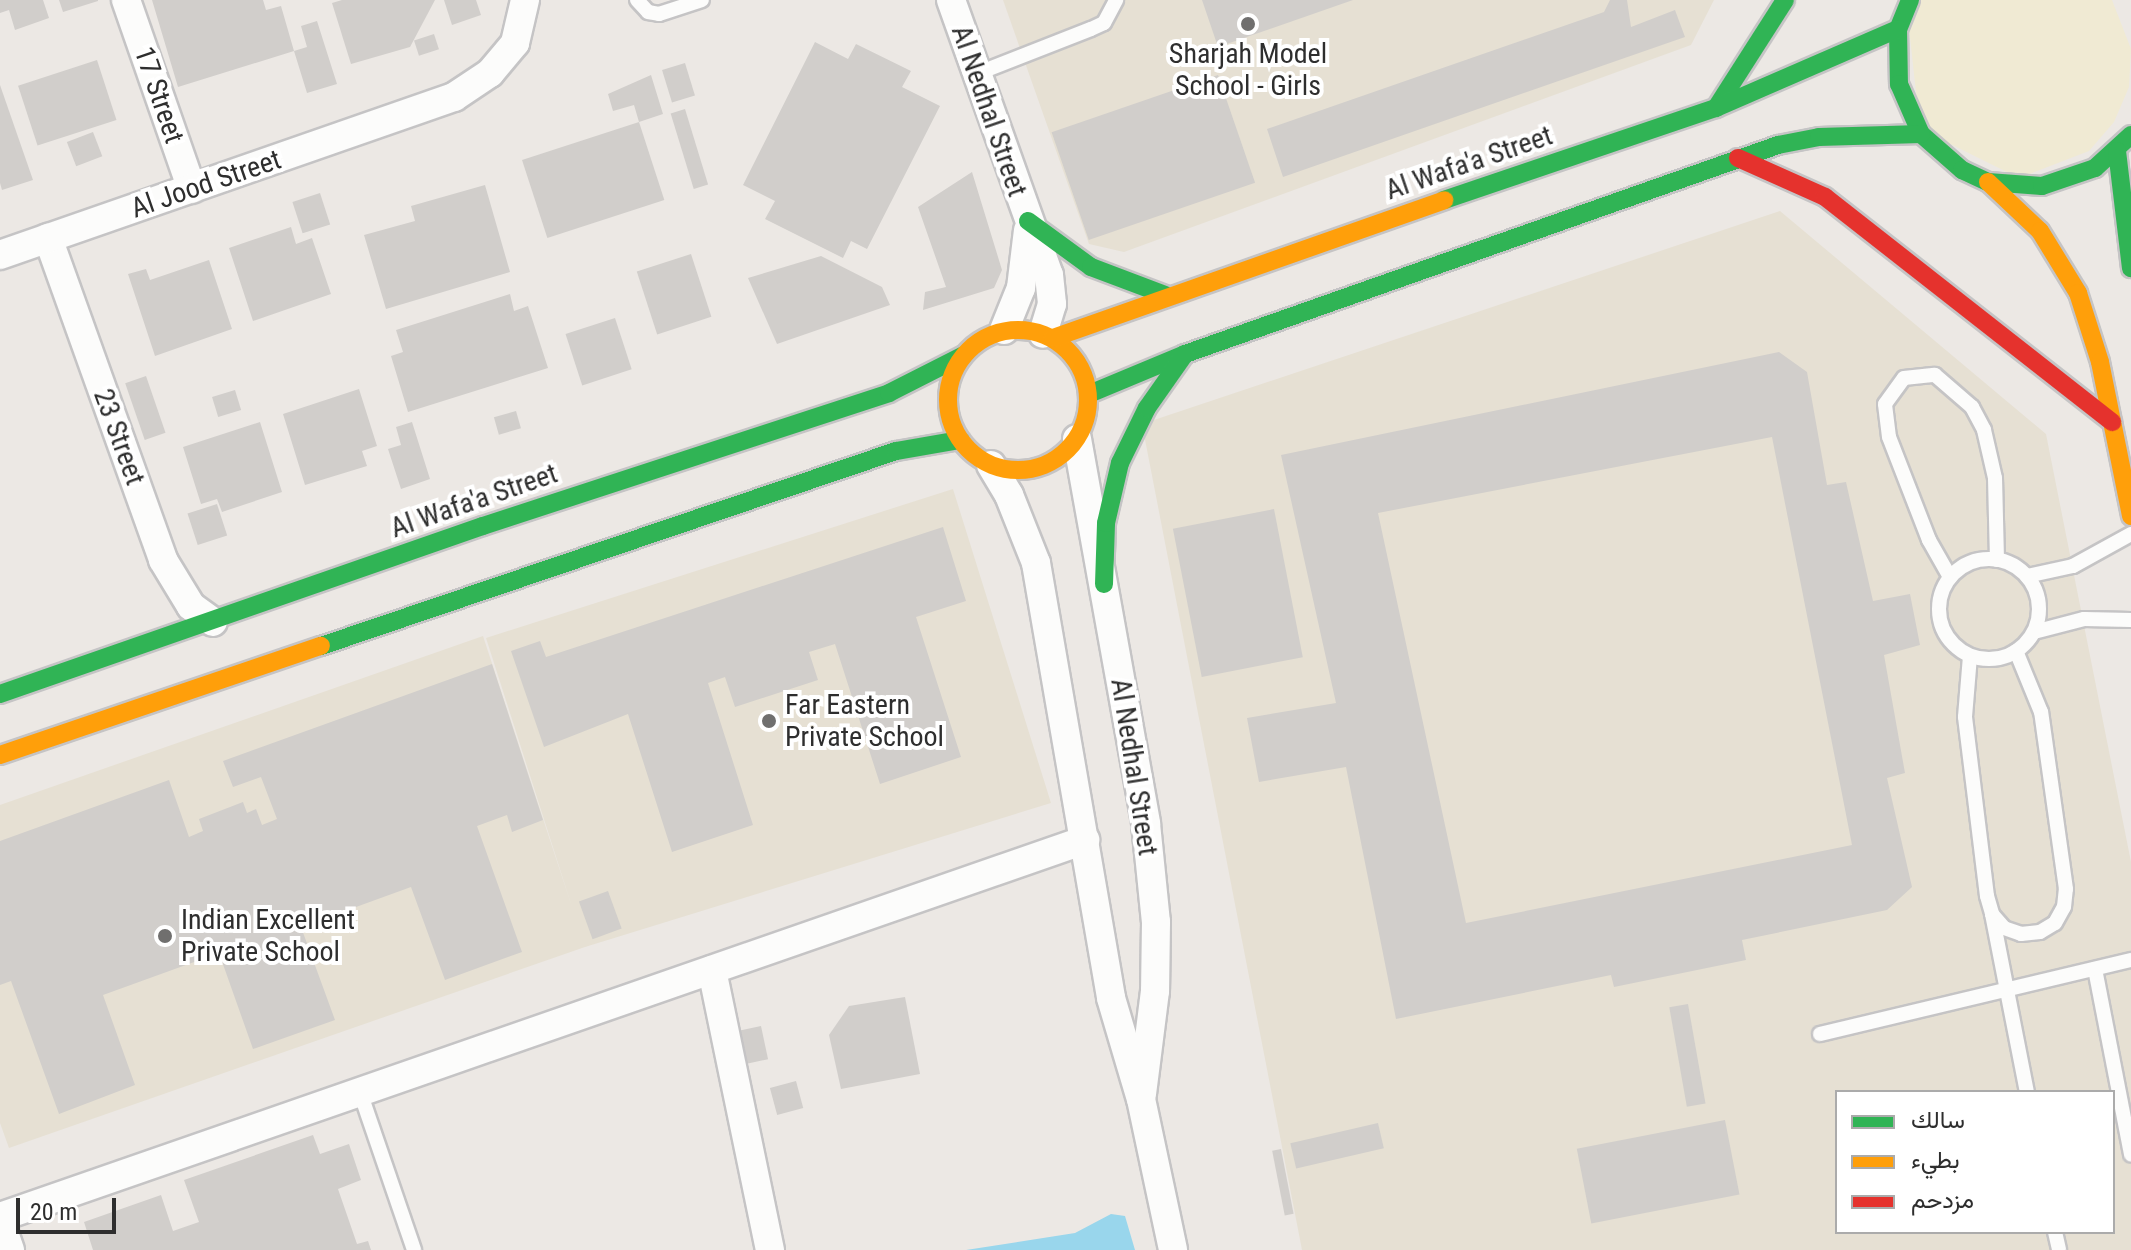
<!DOCTYPE html>
<meta charset="utf-8">
<style>
body{margin:0}
#map{position:relative;width:2131px;height:1250px;overflow:hidden;background:#ece8e4;font-family:"Roboto Condensed",Vazirmatn,sans-serif}
div>[style]{position:absolute}
[style*='--x']{left:calc(var(--x)*1px);top:calc(var(--y)*1px);width:calc(var(--w)*1px);rotate:calc(var(--a)*1deg)}
.education>*{inset:0;background:#e6e0d3}
.sand>*{inset:0;background:#f0ead3}
.water>*{inset:0;background:#99d6ec}
.building>*{inset:0;background:#d1cecb;transform-origin:0 0}
.roads{filter:drop-shadow(2px 0 #c5c4c5) drop-shadow(-2px 0 #c5c4c5) drop-shadow(0 2px #c5c4c5) drop-shadow(0 -2px #c5c4c5)}
.lane>*{height:14px;margin:-7px;padding:0 7px;transform-origin:7px;border-radius:7px;background:#fcfcfb}
.lane>.ring{margin:-7px;padding:0;box-sizing:content-box;background:none;border:14px solid #fcfcfb;border-radius:50%}
.street>*{height:28px;margin:-14px;padding:0 14px;transform-origin:14px;border-radius:14px;background:#fcfcfb}
.fast>*{height:18px;margin:-9px;padding:0 9px;transform-origin:9px;border-radius:9px;background:#30b455}
.slow>*{height:18px;margin:-9px;padding:0 9px;transform-origin:9px;border-radius:9px;background:#ff9f0a}
.slow>.ring{margin:-9px;padding:0;box-sizing:content-box;background:none;border:18px solid #ff9f0a;border-radius:50%}
.jam>*{height:18px;margin:-9px;padding:0 9px;transform-origin:9px;border-radius:9px;background:#e5322d}
.dots>*{width:22px;height:22px;translate:-50% -50%;box-sizing:border-box;border:4px solid #fff;border-radius:50%}
span{translate:-50% -50%;white-space:nowrap;text-align:center;line-height:1.15;-webkit-text-stroke:8px #fff;paint-order:stroke}
.poi-label{font-size:28px;color:#2e2e2e}
.left{translate:0 -50%;text-align:left}
.street-label{font-size:28px;color:#2e2e2e}
.legend{position:absolute;left:1835px;top:1090px;width:280px;height:144px;box-sizing:border-box;background:#fff;border:2px solid #ababab;margin:0;padding:10px 14px;list-style:none;font-size:24px;color:#2e2e2e}
.legend li{display:flex;align-items:center;gap:16px;height:40px}
.legend b{width:40px;border:2px solid #ababab}
.scale{position:absolute;left:16px;top:1198px;width:100px;height:36px;box-sizing:border-box;border:4px solid #2e2e2e;border-top:0;padding-left:10px;font-size:24px;line-height:28px;white-space:nowrap;color:#2e2e2e;-webkit-text-stroke:6px #fff;paint-order:stroke}
</style>
<div id="map">
<div class="education">
<div style="clip-path:polygon(1003px 0,1714px 0,1691px 45px,1124px 252px,1089px 244px)"></div>
<div style="clip-path:polygon(evenodd,1780px 211px,2046px 434px,2131px 862px,2131px 1250px,1302px 1250px,1142px 424px,1780px 211px,1837px 1092px,2113px 1092px,2113px 1232px,1837px 1232px,1837px 1092px)"></div>
<div style="clip-path:polygon(953px 489px,1051px 803px,585px 947px,9px 1148px,0 1123px,0 805px,483px 636px,573px 910px,486px 638px)"></div>
</div>
<div class="sand">
<div style="clip-path:polygon(1920px 0,2112px 0,2131px 49px,2129px 87px,2114px 122px,2089px 151px,2019px 178px,1920px 129px,1908px 19px)"></div>
</div>
<div class="water">
<div style="clip-path:polygon(1111px 1214px,1125px 1216px,1135px 1250px,966px 1250px,1075px 1233px)"></div>
</div>
<div class="building">
<div style="clip-path:polygon(0 0,43px 0,49px 18px,15px 30px,9px 10px,0 13px)"></div>
<div style="clip-path:polygon(59px 0,98px 0,98px 1px,63px 12px)"></div>
<div style="clip-path:polygon(152px 0,263px 0,266px 10px,281px 6px,294px 51px,178px 87px)"></div>
<div style="clip-path:polygon(342px 0,435px 0,410px 47px,351px 64px,332px 3px)"></div>
<div style="clip-path:polygon(444px 0,476px 0,481px 15px,452px 25px)"></div>
<div style="clip-path:polygon(1202px 0,1353px 0,1218px 47px)"></div>
<div style="clip-path:polygon(1610px 0,1627px 0,1631px 27px,1675px 10px,1685px 37px,1283px 177px,1267px 129px,1604px 12px)"></div>
<div style="clip-path:polygon(317px 21px,337px 84px,307px 93px,294px 51px,307px 47px,301px 26px)"></div>
<div style="left:434px;top:34px;width:16px;height:21px;rotate:72deg"></div>
<div style="clip-path:polygon(815px 42px,848px 59px,856px 44px,911px 71px,902px 87px,940px 106px,867px 249px,851px 241px,843px 258px,765px 219px,775px 201px,743px 185px)"></div>
<div style="left:97px;top:60px;width:63px;height:83px;rotate:72deg"></div>
<div style="left:685px;top:63px;width:34px;height:24px;rotate:73deg"></div>
<div style="clip-path:polygon(651px 75px,663px 114px,639px 122px,634px 105px,613px 111px,608px 94px)"></div>
<div style="left:1218px;top:75px;width:114px;height:176px;rotate:71deg"></div>
<div style="clip-path:polygon(0 85px,33px 180px,2px 190px,0 183px)"></div>
<div style="left:685px;top:109px;width:79px;height:15px;rotate:73deg"></div>
<div style="left:639px;top:122px;width:82px;height:123px;rotate:72deg"></div>
<div style="left:93px;top:132px;width:26px;height:28px;rotate:69deg"></div>
<div style="clip-path:polygon(972px 172px,1002px 270px,994px 288px,923px 310px,925px 292px,946px 287px,918px 207px)"></div>
<div style="clip-path:polygon(485px 185px,510px 272px,386px 309px,364px 235px,415px 221px,411px 206px)"></div>
<div style="left:320px;top:193px;width:33px;height:29px;rotate:72deg"></div>
<div style="clip-path:polygon(291px 227px,296px 244px,312px 238px,331px 294px,253px 321px,229px 248px)"></div>
<div style="left:691px;top:254px;width:66px;height:57px;rotate:72deg"></div>
<div style="clip-path:polygon(821px 256px,882px 287px,890px 305px,777px 344px,748px 278px)"></div>
<div style="clip-path:polygon(209px 260px,232px 329px,155px 356px,128px 274px,146px 269px,150px 280px)"></div>
<div style="clip-path:polygon(510px 294px,514px 311px,528px 306px,548px 368px,408px 412px,391px 356px,403px 352px,396px 330px)"></div>
<div style="left:615px;top:318px;width:54px;height:52px;rotate:72deg"></div>
<div style="clip-path:polygon(evenodd,1779px 352px,1807px 372px,1827px 485px,1846px 482px,1873px 601px,1910px 594px,1920px 645px,1884px 655px,1905px 773px,1887px 778px,1912px 887px,1887px 910px,1742px 940px,1746px 960px,1614px 987px,1611px 975px,1396px 1019px,1346px 767px,1259px 782px,1247px 718px,1336px 703px,1281px 455px,1779px 352px,1772px 437px,1852px 845px,1466px 923px,1378px 513px,1772px 437px)"></div>
<div style="left:146px;top:376px;width:60px;height:22px;rotate:71deg"></div>
<div style="clip-path:polygon(359px 389px,377px 446px,362px 451px,367px 466px,305px 485px,283px 414px)"></div>
<div style="left:235px;top:390px;width:21px;height:24px;rotate:73deg"></div>
<div style="left:516px;top:411px;width:18px;height:23px;rotate:74deg"></div>
<div style="clip-path:polygon(260px 422px,282px 492px,222px 512px,217px 499px,201px 504px,183px 447px)"></div>
<div style="clip-path:polygon(412px 422px,430px 479px,401px 489px,388px 449px,401px 445px,396px 427px)"></div>
<div style="left:217px;top:504px;width:33px;height:31px;rotate:72deg"></div>
<div style="left:1274px;top:509px;width:151px;height:103px;rotate:79deg"></div>
<div style="clip-path:polygon(943px 527px,966px 601px,916px 617px,961px 757px,880px 784px,835px 644px,809px 652px,818px 680px,735px 707px,725px 677px,708px 683px,753px 825px,672px 852px,628px 714px,544px 747px,511px 651px,540px 641px,546px 657px)"></div>
<div style="clip-path:polygon(492px 664px,543px 820px,512px 832px,507px 815px,477px 826px,522px 952px,445px 980px,411px 887px,301px 927px,335px 1020px,253px 1049px,219px 953px,103px 995px,135px 1085px,59px 1114px,11px 981px,0 985px,0 841px,169px 780px,189px 837px,203px 831px,199px 819px,243px 802px,247px 813px,256px 809px,262px 825px,277px 819px,261px 777px,233px 787px,223px 761px)"></div>
<div style="left:608px;top:891px;width:40px;height:31px;rotate:70deg"></div>
<div style="clip-path:polygon(905px 997px,920px 1074px,841px 1089px,829px 1035px,849px 1006px)"></div>
<div style="left:1688px;top:1004px;width:101px;height:19px;rotate:80deg"></div>
<div style="left:761px;top:1026px;width:34px;height:30px;rotate:78deg"></div>
<div style="left:796px;top:1081px;width:28px;height:27px;rotate:75deg"></div>
<div style="left:1725px;top:1120px;width:76px;height:151px;rotate:79deg"></div>
<div style="left:1378px;top:1123px;width:26px;height:90px;rotate:77deg"></div>
<div style="clip-path:polygon(313px 1135px,320px 1154px,349px 1144px,361px 1180px,338px 1189px,357px 1244px,368px 1241px,371px 1250px,93px 1250px,84px 1222px,161px 1195px,173px 1231px,199px 1222px,184px 1180px)"></div>
<div style="left:1281px;top:1149px;width:66px;height:9px;rotate:79deg"></div>
</div>
<div class="roads">
<div class="lane">
<div style="--x:637;--y:0;--w:16;--a:47"></div>
<div style="--x:648;--y:12;--w:11;--a:10"></div>
<div style="--x:659;--y:14;--w:45;--a:-18"></div>
<div style="--x:976;--y:74;--w:123;--a:-21.4"></div>
<div style="--x:1091;--y:29;--w:14;--a:-25"></div>
<div style="--x:1104;--y:23;--w:26;--a:-62"></div>
<div class="ring" style="left:1939px;top:559px;width:86px;height:86px"></div>
<div style="--x:2027;--y:576;--w:47;--a:-12.3"></div>
<div style="--x:2073;--y:566;--w:66;--a:-28.9"></div>
<div style="--x:1950;--y:577;--w:43;--a:-119.6"></div>
<div style="--x:1929;--y:540;--w:110;--a:-111.2"></div>
<div style="--x:1889;--y:437;--w:33;--a:-97"></div>
<div style="--x:1885;--y:404;--w:32;--a:-54"></div>
<div style="--x:1904;--y:378;--w:31;--a:-6"></div>
<div style="--x:1935;--y:375;--w:49;--a:40.9"></div>
<div style="--x:1972;--y:407;--w:26;--a:62"></div>
<div style="--x:1984;--y:430;--w:49;--a:77.1"></div>
<div style="--x:1995;--y:478;--w:82;--a:88.6"></div>
<div style="--x:2034;--y:632;--w:52;--a:-14.6"></div>
<div style="--x:2084;--y:619;--w:47;--a:1.2"></div>
<div style="--x:1970;--y:656;--w:61;--a:94.7"></div>
<div style="--x:1965;--y:717;--w:180;--a:83"></div>
<div style="--x:1987;--y:896;--w:19;--a:74"></div>
<div style="--x:1992;--y:914;--w:18;--a:49"></div>
<div style="--x:2004;--y:928;--w:18;--a:19"></div>
<div style="--x:2021;--y:934;--w:19;--a:-6"></div>
<div style="--x:2040;--y:932;--w:17;--a:-31"></div>
<div style="--x:2055;--y:923;--w:18;--a:-61"></div>
<div style="--x:2064;--y:907;--w:18;--a:-84"></div>
<div style="--x:2066;--y:889;--w:179;--a:-98"></div>
<div style="--x:2041;--y:712;--w:66;--a:-112.3"></div>
<div style="--x:1992;--y:914;--w:181;--a:78.9"></div>
<div style="--x:2095;--y:969;--w:189;--a:79"></div>
<div style="--x:1820;--y:1034;--w:320;--a:-13.4"></div>
<div style="--x:360;--y:1092;--w:167;--a:71.1"></div>
<div style="--x:2055;--y:1232;--w:18;--a:77"></div>
</div>
<div class="street">
<div style="--x:126;--y:0;--w:200;--a:70.8"></div>
<div style="--x:951;--y:0;--w:292;--a:70.4"></div>
<div style="--x:1049;--y:275;--w:29;--a:84"></div>
<div style="--x:1052;--y:304;--w:31;--a:107"></div>
<div style="--x:48;--y:238;--w:342;--a:70.3"></div>
<div style="--x:163;--y:560;--w:54;--a:58.7"></div>
<div style="--x:191;--y:606;--w:27;--a:36"></div>
<div style="--x:0;--y:255;--w:481;--a:-19.2"></div>
<div style="--x:454;--y:97;--w:43;--a:-33.7"></div>
<div style="--x:490;--y:73;--w:39;--a:-50"></div>
<div style="--x:515;--y:43;--w:44;--a:-76.9"></div>
<div style="--x:1004;--y:330;--w:45;--a:-68"></div>
<div style="--x:1021;--y:288;--w:58;--a:-83.1"></div>
<div style="--x:1077;--y:439;--w:391;--a:79.8"></div>
<div style="--x:1146;--y:824;--w:99;--a:84.2"></div>
<div style="--x:1156;--y:922;--w:69;--a:90.8"></div>
<div style="--x:1155;--y:991;--w:104;--a:97.2"></div>
<div style="--x:991;--y:465;--w:35;--a:59"></div>
<div style="--x:1009;--y:495;--w:73;--a:68.3"></div>
<div style="--x:1036;--y:563;--w:441;--a:80.2"></div>
<div style="--x:1111;--y:998;--w:105;--a:73.5"></div>
<div style="--x:1141;--y:1099;--w:154;--a:78"></div>
<div style="--x:712;--y:970;--w:286;--a:78.3"></div>
<div style="--x:0;--y:1217;--w:1149;--a:-19.16"></div>
<div style="--x:0;--y:1221;--w:31;--a:71"></div>
</div>
<div class="fast">
<div style="--x:1910;--y:0;--w:31;--a:112"></div>
<div style="--x:1898;--y:29;--w:55;--a:89"></div>
<div style="--x:1899;--y:84;--w:55;--a:66.3"></div>
<div style="--x:1921;--y:134;--w:55;--a:41.3"></div>
<div style="--x:1962;--y:170;--w:29;--a:25"></div>
<div style="--x:1988;--y:182;--w:54;--a:4.2"></div>
<div style="--x:2042;--y:186;--w:56;--a:-18.8"></div>
<div style="--x:2095;--y:168;--w:49;--a:-42.5"></div>
<div style="--x:1716;--y:108;--w:128;--a:-57.4"></div>
<div style="--x:2117;--y:151;--w:118;--a:83.2"></div>
<div style="--x:1444;--y:200;--w:287;--a:-18.7"></div>
<div style="--x:1716;--y:108;--w:198;--a:-23.5"></div>
<div style="--x:1028;--y:221;--w:78;--a:36.1"></div>
<div style="--x:1091;--y:267;--w:79;--a:20.7"></div>
<div style="--x:1089;--y:394;--w:104;--a:-22.6"></div>
<div style="--x:1185;--y:354;--w:629;--a:-19.41"></div>
<div style="--x:1778;--y:145;--w:42;--a:-11"></div>
<div style="--x:1819;--y:137;--w:102;--a:-1.7"></div>
<div style="--x:1104;--y:584;--w:61;--a:-88.1"></div>
<div style="--x:1106;--y:523;--w:62;--a:-76.9"></div>
<div style="--x:1120;--y:463;--w:61;--a:-63.9"></div>
<div style="--x:1147;--y:408;--w:66;--a:-54.9"></div>
<div style="--x:321;--y:646;--w:607;--a:-18.73"></div>
<div style="--x:896;--y:451;--w:65;--a:-9.8"></div>
<div style="--x:0;--y:694;--w:511;--a:-19.18"></div>
<div style="--x:483;--y:526;--w:427;--a:-18.1"></div>
<div style="--x:889;--y:393;--w:84;--a:-26.9"></div>
</div>
<div class="slow">
<div style="--x:1988;--y:182;--w:71;--a:43.3"></div>
<div style="--x:2040;--y:231;--w:73;--a:58.5"></div>
<div style="--x:2078;--y:293;--w:72;--a:72.3"></div>
<div style="--x:2100;--y:362;--w:157;--a:78.6"></div>
<div class="ring" style="left:948px;top:330px;width:122px;height:122px"></div>
<div style="--x:1053;--y:338;--w:415;--a:-19.4"></div>
<div style="--x:0;--y:755;--w:339;--a:-18.8"></div>
</div>
<div class="jam">
<div style="--x:1738;--y:158;--w:95;--a:24.1"></div>
<div style="--x:1825;--y:197;--w:365;--a:38.1"></div>
</div>
</div>
<div class="dots">
<div style="left:1248px;top:24px;background:#706f6e"></div>
<div style="left:769px;top:721px;background:#706f6e"></div>
<div style="left:165px;top:936px;background:#706f6e"></div>
</div>
<div class="poi-label">
<span style="left:1248px;top:70px">Sharjah Model<br>School - Girls</span>
<span class="left" style="left:785px;top:721px">Far Eastern<br>Private School</span>
<span class="left" style="left:181px;top:936px">Indian Excellent<br>Private School</span>
</div>
<div class="street-label">
<span style="left:159px;top:95px;rotate:71deg">17 Street</span>
<span style="left:989px;top:111px;rotate:71deg">Al Nedhal Street</span>
<span style="left:1469px;top:163px;rotate:-19deg">Al Wafa'a Street</span>
<span style="left:206px;top:184px;rotate:-19deg">Al Jood Street</span>
<span style="left:119px;top:437px;rotate:70deg">23 Street</span>
<span style="left:474px;top:501px;rotate:-19deg">Al Wafa'a Street</span>
<span style="left:1134px;top:767px;rotate:81deg">Al Nedhal Street</span>
</div>
<ul class="legend">
<li><b style="height:10px;background:#30b455"></b>سالك</li>
<li><b style="height:10px;background:#ff9f0a"></b>بطيء</li>
<li><b style="height:10px;background:#e5322d"></b>مزدحم</li>
</ul>
<div class="scale">20 m</div>
</div>
